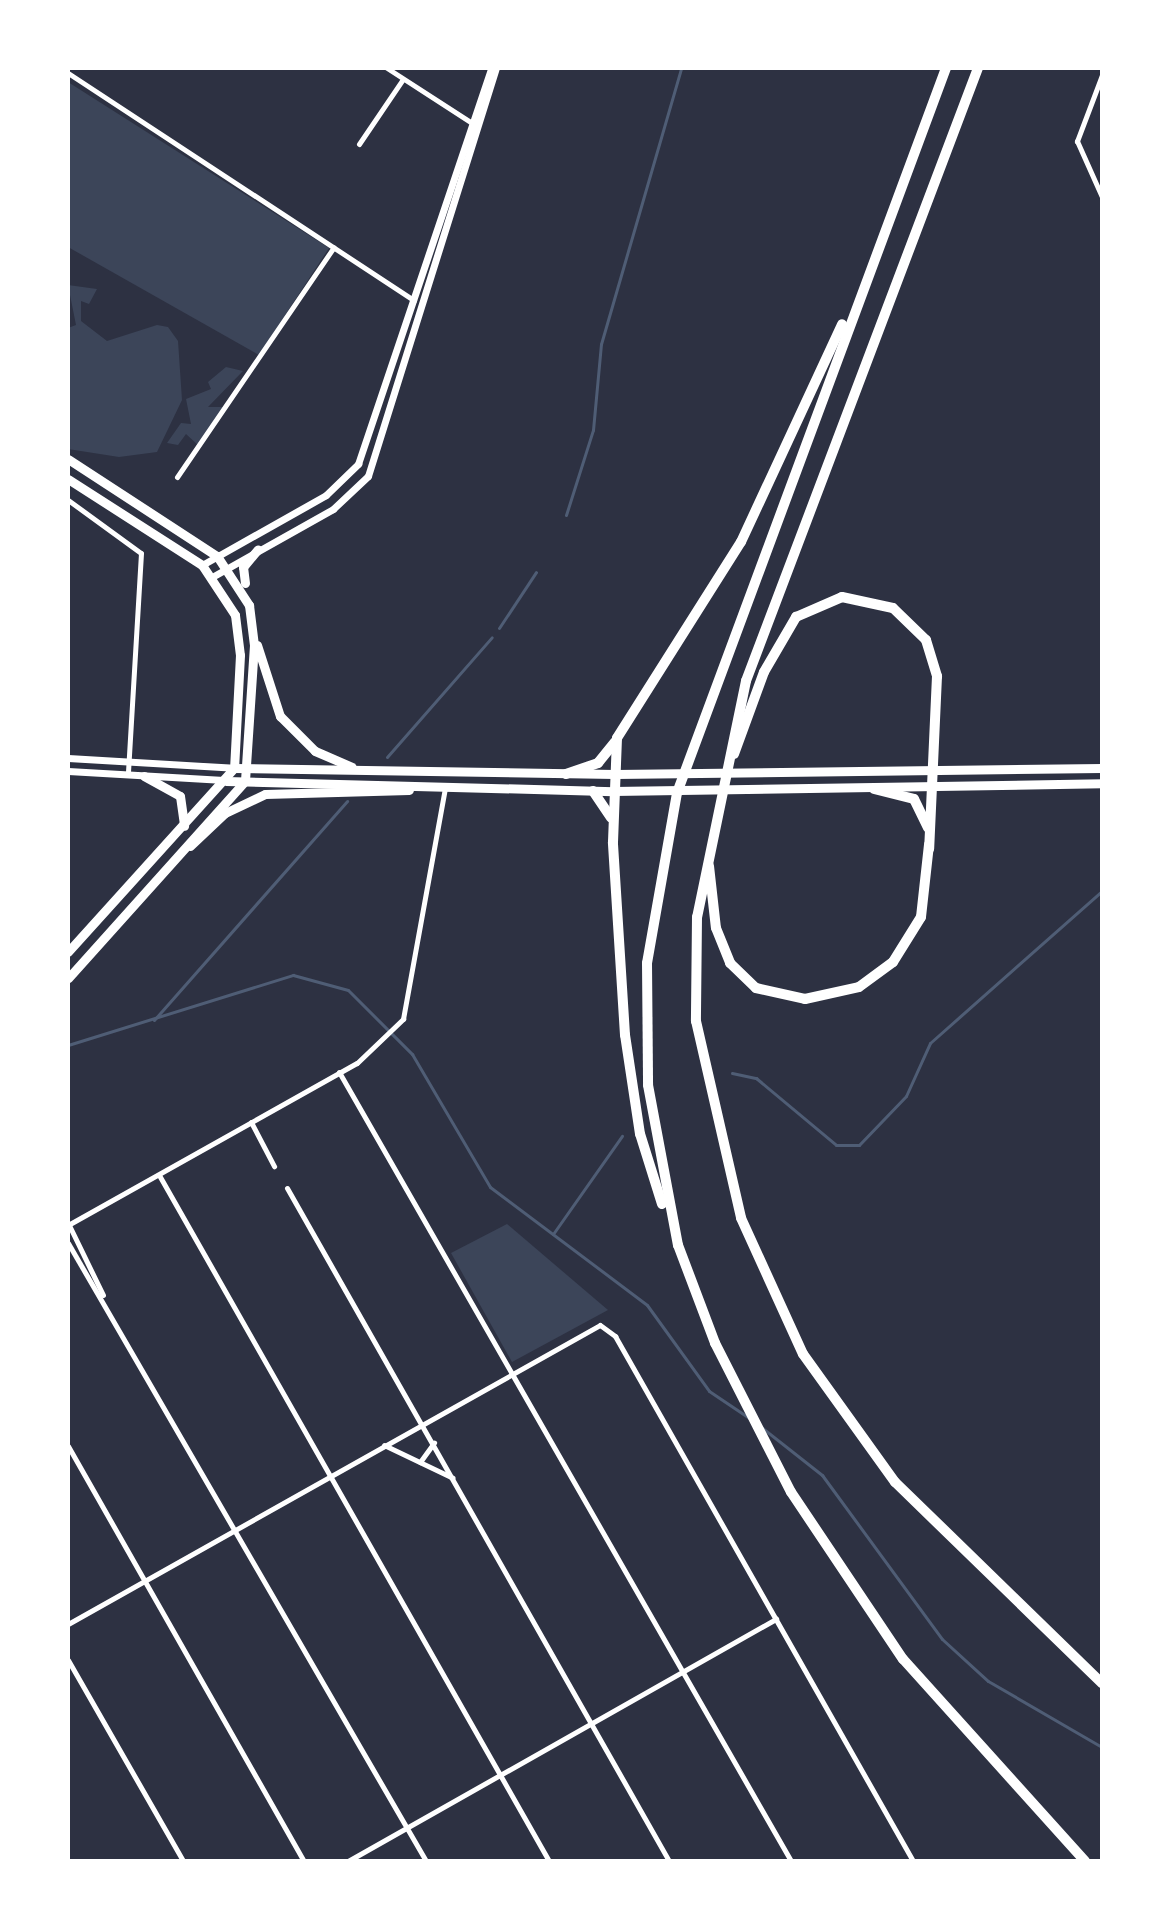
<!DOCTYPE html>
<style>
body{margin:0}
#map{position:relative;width:1170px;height:1929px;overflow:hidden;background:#2d3142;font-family:"Public Sans",sans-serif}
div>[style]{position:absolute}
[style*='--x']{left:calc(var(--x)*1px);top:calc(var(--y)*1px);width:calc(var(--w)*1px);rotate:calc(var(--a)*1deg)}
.green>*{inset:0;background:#3c4559}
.stream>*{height:3px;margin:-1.5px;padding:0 1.5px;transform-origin:1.5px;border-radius:1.5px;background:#4f5d75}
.minor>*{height:5px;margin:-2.5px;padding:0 2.5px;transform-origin:2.5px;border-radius:2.5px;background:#fff}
.tertiary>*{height:7px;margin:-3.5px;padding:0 3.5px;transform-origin:3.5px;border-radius:3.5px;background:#fff}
.primary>*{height:9px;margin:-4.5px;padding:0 4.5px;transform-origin:4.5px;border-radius:4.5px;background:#fff}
.motorway>*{height:10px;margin:-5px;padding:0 5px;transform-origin:5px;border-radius:5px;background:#fff}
span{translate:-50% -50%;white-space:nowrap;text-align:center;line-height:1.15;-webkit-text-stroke:6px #fff;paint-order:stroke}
.frame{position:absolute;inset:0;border:70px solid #fff;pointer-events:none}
</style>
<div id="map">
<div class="green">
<div style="clip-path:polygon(68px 82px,329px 248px,259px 355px,68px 247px)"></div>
<div style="clip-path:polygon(68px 285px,97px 289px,89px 304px,81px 301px,81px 321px,107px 341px,157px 325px,168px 327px,178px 341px,182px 400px,157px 452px,119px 457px,68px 449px,68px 328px,76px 325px)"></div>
<div style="clip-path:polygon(226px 367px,243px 371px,208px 407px,224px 407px,199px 446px,186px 434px,178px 445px,167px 443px,181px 423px,191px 424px,186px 399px,211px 389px,208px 382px)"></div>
<div style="clip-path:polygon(507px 1224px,608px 1310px,512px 1362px,451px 1253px)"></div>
</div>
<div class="stream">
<div style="--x:566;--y:515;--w:89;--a:-72.4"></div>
<div style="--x:593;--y:430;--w:86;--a:-84.7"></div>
<div style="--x:601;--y:344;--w:287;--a:-73.8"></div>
<div style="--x:499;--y:628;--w:67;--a:-56.5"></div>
<div style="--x:387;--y:757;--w:159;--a:-48.8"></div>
<div style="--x:154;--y:1020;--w:292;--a:-48.6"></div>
<div style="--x:68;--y:1045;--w:236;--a:-17.3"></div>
<div style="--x:293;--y:975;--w:57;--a:15.3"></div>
<div style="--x:348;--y:990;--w:91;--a:45"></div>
<div style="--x:412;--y:1054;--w:154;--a:59.6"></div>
<div style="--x:490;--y:1187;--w:196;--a:36.9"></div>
<div style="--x:647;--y:1305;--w:106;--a:54.2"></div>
<div style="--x:709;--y:1391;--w:48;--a:34"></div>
<div style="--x:732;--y:1073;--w:25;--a:12"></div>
<div style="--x:756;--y:1078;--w:104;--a:39.9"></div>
<div style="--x:836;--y:1145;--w:23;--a:0"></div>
<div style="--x:859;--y:1145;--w:68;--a:-46.2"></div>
<div style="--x:906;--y:1096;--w:58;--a:-65.6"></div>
<div style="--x:930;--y:1043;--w:230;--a:-41.5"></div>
<div style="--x:553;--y:1234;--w:120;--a:-54.9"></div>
<div style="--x:761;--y:1427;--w:78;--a:38.2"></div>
<div style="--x:822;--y:1475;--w:203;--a:53.8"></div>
<div style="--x:942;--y:1639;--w:62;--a:42.4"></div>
<div style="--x:988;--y:1681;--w:132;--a:30.1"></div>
</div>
<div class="minor">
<div style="--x:387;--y:68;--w:101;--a:32.9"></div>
<div style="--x:68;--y:73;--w:414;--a:33.3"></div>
<div style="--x:1102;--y:75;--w:71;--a:110.7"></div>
<div style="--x:1077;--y:141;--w:61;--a:65.9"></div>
<div style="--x:359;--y:144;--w:78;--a:-55.9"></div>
<div style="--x:177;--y:477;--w:278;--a:-55.7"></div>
<div style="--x:68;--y:500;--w:90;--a:36"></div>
<div style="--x:141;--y:553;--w:221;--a:93.4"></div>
<div style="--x:339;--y:1072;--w:909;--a:60.19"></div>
<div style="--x:251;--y:1122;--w:50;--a:62.4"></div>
<div style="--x:159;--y:1175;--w:789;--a:60.38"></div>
<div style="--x:1102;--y:1176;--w:23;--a:90"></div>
<div style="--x:287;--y:1188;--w:774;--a:60.42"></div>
<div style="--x:68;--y:1223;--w:80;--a:64.1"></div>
<div style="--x:68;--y:1225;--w:331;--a:-29.3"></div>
<div style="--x:357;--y:1063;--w:64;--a:-43.7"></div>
<div style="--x:403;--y:1019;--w:235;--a:-79.7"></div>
<div style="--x:68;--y:1243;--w:714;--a:59.92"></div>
<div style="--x:384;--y:1445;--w:76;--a:25.6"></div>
<div style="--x:68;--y:1446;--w:477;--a:60.4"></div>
<div style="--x:420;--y:1462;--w:24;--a:-54"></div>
<div style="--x:68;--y:1624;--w:610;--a:-29.34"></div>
<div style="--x:600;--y:1325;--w:19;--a:36"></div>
<div style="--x:615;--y:1336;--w:604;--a:60.42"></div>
<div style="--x:68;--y:1660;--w:232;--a:60.2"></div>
<div style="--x:348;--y:1861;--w:492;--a:-29.5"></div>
</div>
<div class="tertiary">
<div style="--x:202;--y:565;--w:142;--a:-29.4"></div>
<div style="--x:326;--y:495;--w:45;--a:-44.1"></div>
<div style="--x:358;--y:464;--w:418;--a:-71.4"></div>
<div style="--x:212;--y:577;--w:139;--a:-29.3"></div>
<div style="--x:333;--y:509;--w:48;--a:-43.3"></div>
<div style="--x:368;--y:476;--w:428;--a:-72.6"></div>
<div style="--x:68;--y:758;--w:166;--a:3.4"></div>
<div style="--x:68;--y:771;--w:156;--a:3.3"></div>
</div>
<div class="primary">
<div style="--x:68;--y:459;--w:178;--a:33.1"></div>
<div style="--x:217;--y:556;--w:59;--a:56.9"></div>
<div style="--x:249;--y:605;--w:40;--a:82.9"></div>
<div style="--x:254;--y:645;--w:136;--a:93.8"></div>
<div style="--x:245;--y:781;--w:265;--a:131.9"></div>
<div style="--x:68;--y:479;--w:159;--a:32.7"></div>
<div style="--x:202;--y:565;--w:60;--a:56.6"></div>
<div style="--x:235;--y:615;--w:40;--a:82.9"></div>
<div style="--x:240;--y:655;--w:113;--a:93"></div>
<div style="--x:234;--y:768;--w:248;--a:132.1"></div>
<div style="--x:245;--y:583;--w:16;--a:-97"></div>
<div style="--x:243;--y:567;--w:23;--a:-50"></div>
<div style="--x:257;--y:645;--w:75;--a:72.1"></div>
<div style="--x:280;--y:716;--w:49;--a:45"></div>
<div style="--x:315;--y:751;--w:40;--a:23.4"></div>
<div style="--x:234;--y:768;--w:381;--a:0.9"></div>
<div style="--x:615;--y:774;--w:487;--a:-0.7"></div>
<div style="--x:144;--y:776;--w:41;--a:29.1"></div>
<div style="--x:180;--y:796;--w:30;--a:82"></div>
<div style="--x:226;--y:781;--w:387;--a:1.5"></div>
<div style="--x:613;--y:791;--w:489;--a:-0.9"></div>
<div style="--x:190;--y:846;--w:48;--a:-43.3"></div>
<div style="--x:225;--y:813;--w:44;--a:-25.4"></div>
<div style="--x:265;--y:794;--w:144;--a:-1.6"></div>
</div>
<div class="motorway">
<div style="--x:946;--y:68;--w:773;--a:110.36"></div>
<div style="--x:677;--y:793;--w:173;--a:100"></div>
<div style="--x:647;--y:963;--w:122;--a:89.5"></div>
<div style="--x:648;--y:1085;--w:163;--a:79.4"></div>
<div style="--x:678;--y:1245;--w:105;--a:69.3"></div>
<div style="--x:715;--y:1343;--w:167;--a:63"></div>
<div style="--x:791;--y:1492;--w:201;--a:56.2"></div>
<div style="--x:903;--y:1659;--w:272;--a:48"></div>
<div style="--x:978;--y:68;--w:655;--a:110.73"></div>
<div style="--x:746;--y:681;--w:241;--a:101.7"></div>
<div style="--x:697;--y:917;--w:104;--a:90.6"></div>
<div style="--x:696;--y:1021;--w:202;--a:77.1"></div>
<div style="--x:741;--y:1218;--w:149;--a:65.5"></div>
<div style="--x:803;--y:1354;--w:158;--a:54.3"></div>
<div style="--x:895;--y:1482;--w:289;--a:44.2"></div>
<div style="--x:734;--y:754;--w:87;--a:-69.9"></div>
<div style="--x:764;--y:672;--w:64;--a:-59.8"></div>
<div style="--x:796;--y:617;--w:50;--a:-23.5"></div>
<div style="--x:842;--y:597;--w:52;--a:12.2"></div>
<div style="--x:893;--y:608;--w:46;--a:44.1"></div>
<div style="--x:926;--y:640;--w:38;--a:73"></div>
<div style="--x:937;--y:676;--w:173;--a:92.6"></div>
<div style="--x:566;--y:774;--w:34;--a:-19"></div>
<div style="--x:598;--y:763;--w:27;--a:-51"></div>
<div style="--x:874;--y:789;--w:41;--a:14"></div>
<div style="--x:914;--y:799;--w:32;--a:64"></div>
<div style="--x:593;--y:791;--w:32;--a:56"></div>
<div style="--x:709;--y:866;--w:62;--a:83.6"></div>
<div style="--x:716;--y:928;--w:38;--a:68"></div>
<div style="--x:730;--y:963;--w:36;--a:44"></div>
<div style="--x:756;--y:988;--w:50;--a:12.7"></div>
<div style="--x:805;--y:999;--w:55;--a:-12.5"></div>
<div style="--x:859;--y:987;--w:42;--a:-36.3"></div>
<div style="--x:893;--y:962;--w:53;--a:-58.1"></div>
<div style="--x:921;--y:917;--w:73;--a:-83.7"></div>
<div style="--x:662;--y:1204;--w:73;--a:-107.4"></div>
<div style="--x:640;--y:1134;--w:100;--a:-98.6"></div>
<div style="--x:625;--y:1035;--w:193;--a:-93.6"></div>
<div style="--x:613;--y:842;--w:104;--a:-87.8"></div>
<div style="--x:617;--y:738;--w:232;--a:-57.7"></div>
<div style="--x:741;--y:542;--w:240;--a:-65.1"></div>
</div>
<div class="frame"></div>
</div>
